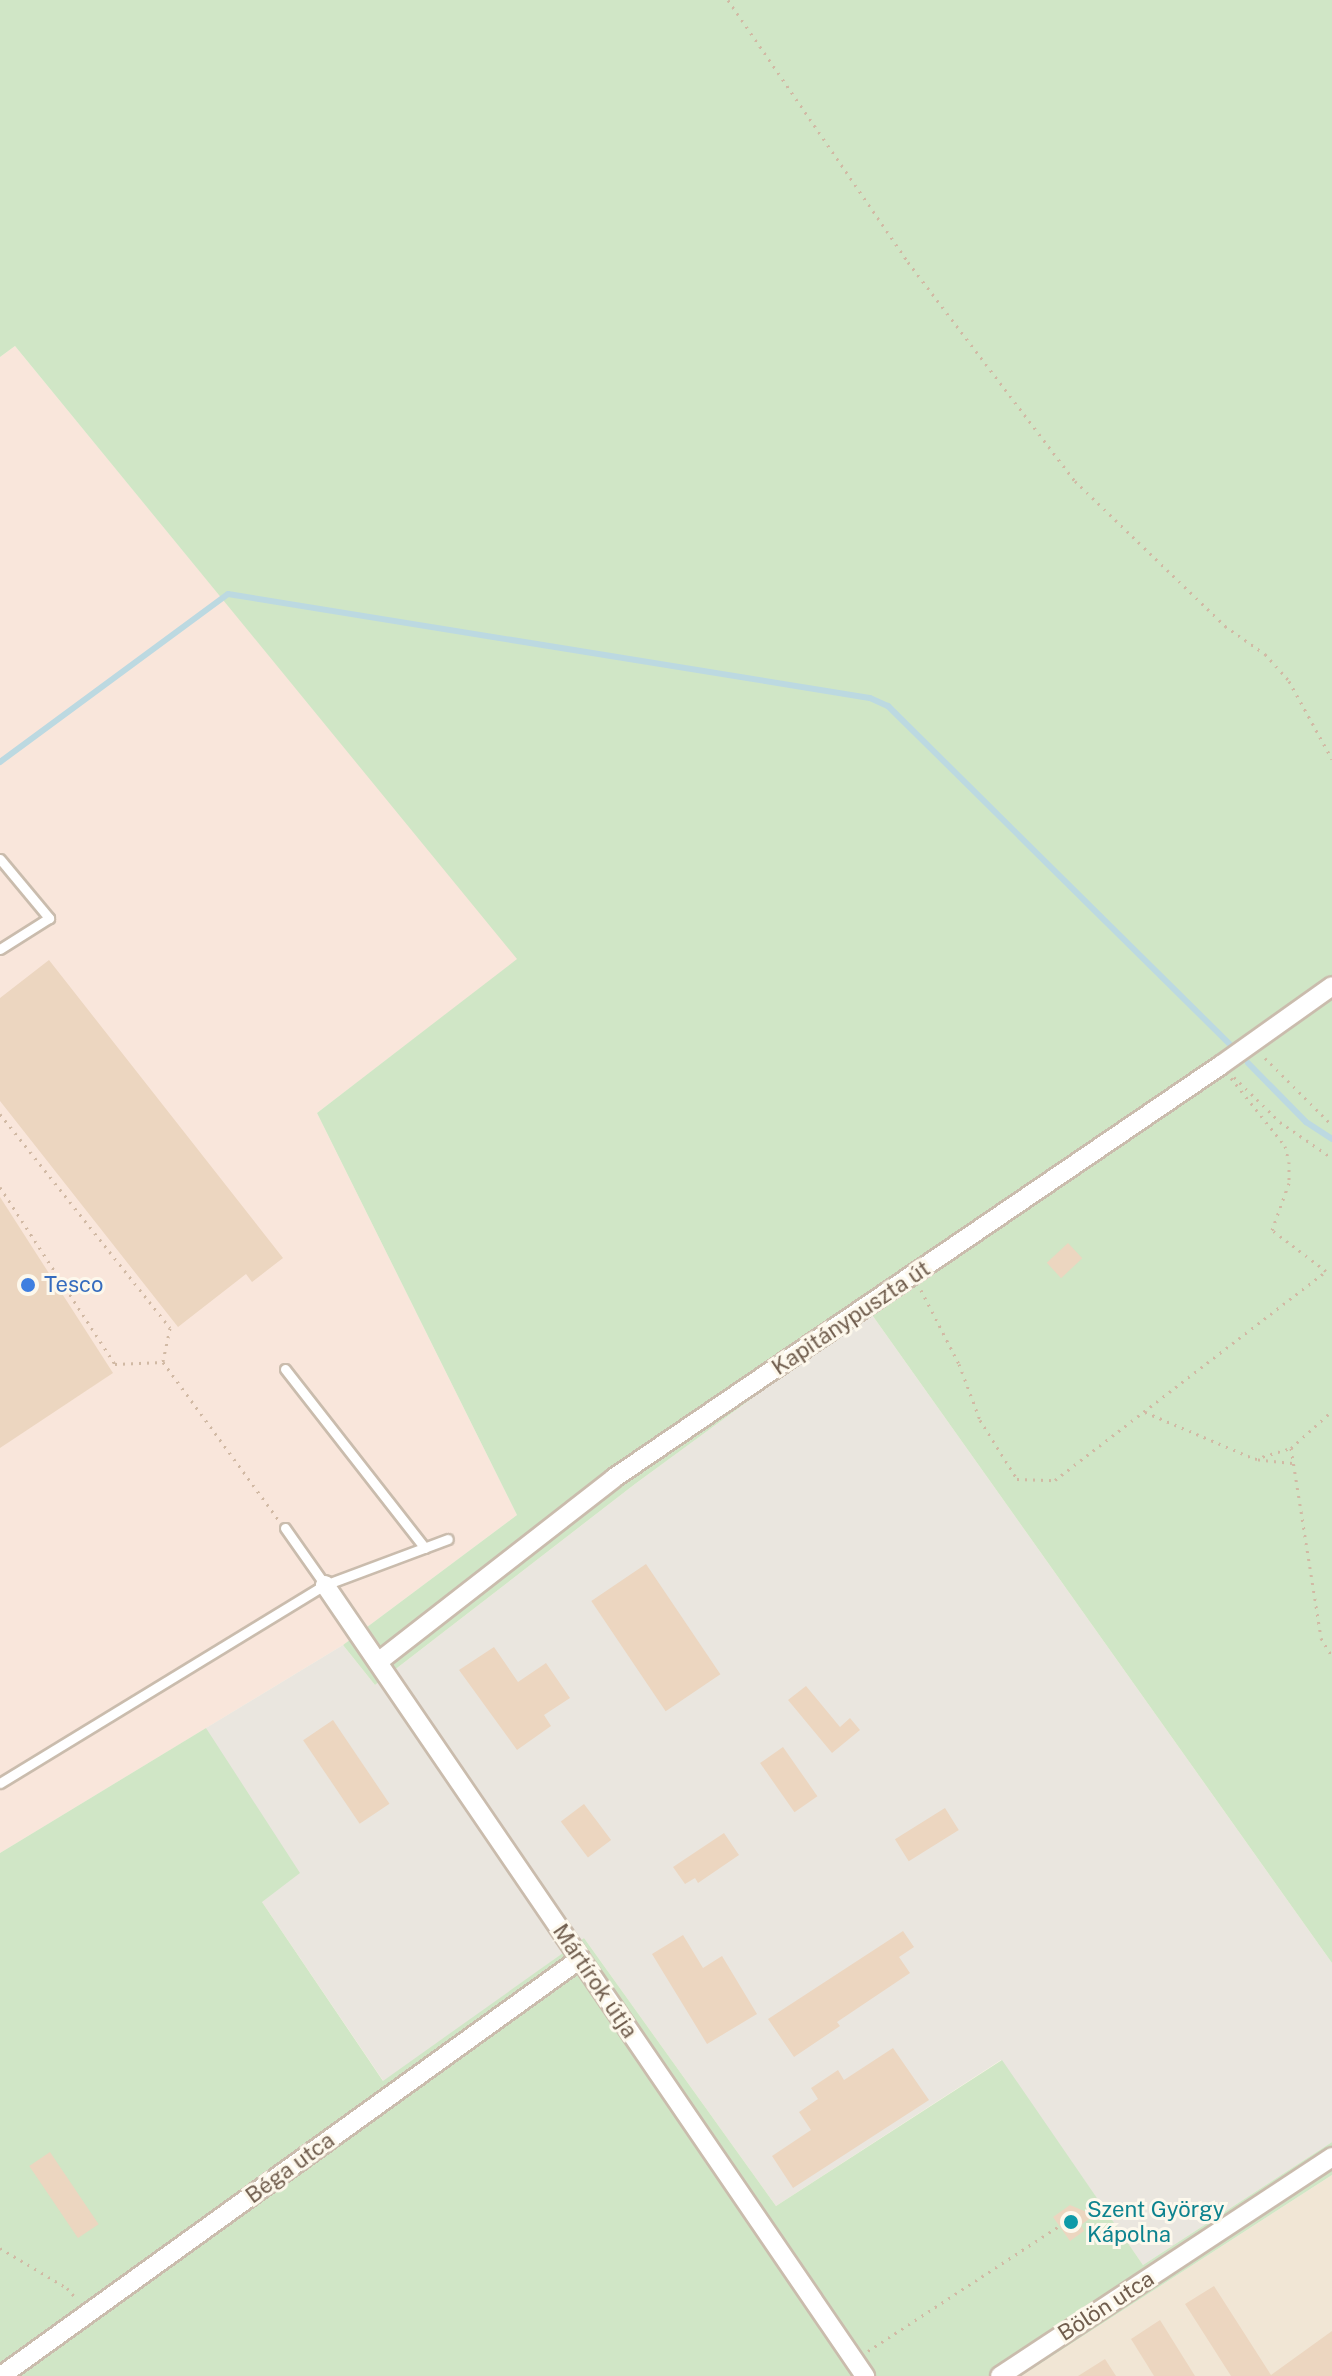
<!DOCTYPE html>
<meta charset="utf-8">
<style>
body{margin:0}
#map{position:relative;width:1332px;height:2376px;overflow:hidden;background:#faf4e6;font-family:"Public Sans",sans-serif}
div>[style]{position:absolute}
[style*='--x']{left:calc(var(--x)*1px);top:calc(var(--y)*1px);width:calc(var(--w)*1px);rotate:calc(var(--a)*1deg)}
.residential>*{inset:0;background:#f1e6d5}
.commercial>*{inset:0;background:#f9e6db}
.industrial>*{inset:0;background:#eae6df}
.green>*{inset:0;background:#d0e6c6}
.stream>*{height:6px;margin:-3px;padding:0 3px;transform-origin:3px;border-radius:3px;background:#bcd9e1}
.building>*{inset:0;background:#ecd6c0;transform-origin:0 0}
.path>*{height:3px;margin-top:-1.5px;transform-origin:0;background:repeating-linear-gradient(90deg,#d1b9a4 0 2px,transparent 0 8px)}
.roads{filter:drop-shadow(2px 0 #cabcad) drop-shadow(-2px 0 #cabcad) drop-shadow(0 2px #cabcad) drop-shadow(0 -2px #cabcad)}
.lane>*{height:9px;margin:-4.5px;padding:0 4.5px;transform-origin:4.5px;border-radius:4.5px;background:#fff}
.street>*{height:18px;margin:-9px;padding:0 9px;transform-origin:9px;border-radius:9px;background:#fff}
.dots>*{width:22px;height:22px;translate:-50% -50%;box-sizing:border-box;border:4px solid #fdf8ec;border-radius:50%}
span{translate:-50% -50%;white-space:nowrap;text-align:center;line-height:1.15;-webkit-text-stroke:6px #fdf8ec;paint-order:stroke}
.shop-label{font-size:22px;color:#366cbe}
.left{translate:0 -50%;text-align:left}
.street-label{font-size:22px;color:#705d4d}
.culture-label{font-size:22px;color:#0d838f}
</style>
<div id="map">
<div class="residential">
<div style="clip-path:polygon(1332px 2175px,1332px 2376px,1021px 2376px)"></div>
</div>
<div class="commercial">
<div style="clip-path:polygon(15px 346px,518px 959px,317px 1113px,517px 1515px,343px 1645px,0 1853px,0 357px)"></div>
</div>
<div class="industrial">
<div style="clip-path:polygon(870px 1312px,1332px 1963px,1332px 2142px,1143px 2265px,1001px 2060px,776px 2206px,584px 1938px,384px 2082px,262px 1902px,206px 1728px,343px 1645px,375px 1685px,635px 1484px)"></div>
</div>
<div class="green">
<div style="clip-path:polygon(0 0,1332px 0,1332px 1963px,870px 1312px,635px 1484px,375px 1685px,343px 1645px,517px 1515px,317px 1113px,517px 959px,15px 346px,0 357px)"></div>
<div style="clip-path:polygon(206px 1728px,300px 1873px,262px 1902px,383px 2081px,584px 1938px,776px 2206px,1002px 2060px,1143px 2265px,1332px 2142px,1332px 2175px,1021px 2376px,0 2376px,0 1853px)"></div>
</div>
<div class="stream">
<div style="--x:0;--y:762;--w:283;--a:-36.4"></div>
<div style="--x:228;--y:594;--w:650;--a:9.2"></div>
<div style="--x:870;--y:698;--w:20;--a:24"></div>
<div style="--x:888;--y:706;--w:480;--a:44.7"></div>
<div style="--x:1248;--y:1063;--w:83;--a:45.5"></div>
<div style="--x:1306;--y:1122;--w:31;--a:33"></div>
</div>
<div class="building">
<div style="clip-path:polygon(49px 960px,283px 1258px,252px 1282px,246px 1274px,178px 1327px,0 1101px,0 998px)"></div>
<div style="clip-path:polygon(0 1197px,113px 1373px,0 1448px)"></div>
<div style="left:1068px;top:1243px;width:21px;height:29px;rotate:47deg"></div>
<div style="left:646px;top:1564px;width:133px;height:66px;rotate:56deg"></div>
<div style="clip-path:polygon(494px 1647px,518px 1682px,546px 1663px,570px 1698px,544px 1715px,551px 1726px,517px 1750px,459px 1670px)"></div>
<div style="clip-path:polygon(806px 1686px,840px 1727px,850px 1718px,860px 1730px,832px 1753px,788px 1700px)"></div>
<div style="left:333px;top:1720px;width:101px;height:36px;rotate:56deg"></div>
<div style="left:783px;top:1747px;width:60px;height:28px;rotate:55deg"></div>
<div style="left:584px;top:1804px;width:45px;height:29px;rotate:53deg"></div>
<div style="left:945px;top:1808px;width:26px;height:59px;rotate:58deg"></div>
<div style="clip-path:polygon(724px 1833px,739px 1855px,698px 1883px,695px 1878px,685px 1884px,673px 1867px)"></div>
<div style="clip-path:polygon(903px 1931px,914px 1947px,899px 1957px,910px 1973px,837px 2022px,840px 2026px,794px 2057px,768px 2019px)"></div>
<div style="clip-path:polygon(683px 1935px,703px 1968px,722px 1956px,757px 2014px,707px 2044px,652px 1954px)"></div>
<div style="clip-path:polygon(893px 2048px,929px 2100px,793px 2188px,772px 2156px,811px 2130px,799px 2112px,818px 2099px,811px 2088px,838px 2070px,844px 2080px)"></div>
<div style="left:50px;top:2152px;width:87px;height:25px;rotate:56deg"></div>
<div style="clip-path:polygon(1070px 2205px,1089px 2213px,1089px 2219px,1081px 2225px,1084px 2231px,1070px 2241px,1053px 2217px)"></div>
<div style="clip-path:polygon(1214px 2286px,1271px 2375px,1332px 2331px,1332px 2376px,1231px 2376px,1185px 2304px)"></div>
<div style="clip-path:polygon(1160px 2320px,1195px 2376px,1154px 2376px,1131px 2339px)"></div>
<div style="clip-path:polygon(1105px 2359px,1116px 2376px,1078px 2376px)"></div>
</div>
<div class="path">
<div style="--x:728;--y:0;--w:318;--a:55.5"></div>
<div style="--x:908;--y:262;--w:275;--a:52.7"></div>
<div style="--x:1075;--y:481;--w:209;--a:44"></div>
<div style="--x:1225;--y:626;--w:49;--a:35"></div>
<div style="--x:1265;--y:654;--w:36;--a:48"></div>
<div style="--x:1289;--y:681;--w:89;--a:61.1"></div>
<div style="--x:1265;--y:1058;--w:95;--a:45"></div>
<div style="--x:1234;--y:1077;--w:64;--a:44.4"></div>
<div style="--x:1280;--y:1122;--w:63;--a:34.7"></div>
<div style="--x:1231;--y:1078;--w:87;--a:51.5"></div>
<div style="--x:1285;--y:1146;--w:16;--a:76"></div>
<div style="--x:1289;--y:1162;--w:21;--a:90"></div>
<div style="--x:1289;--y:1183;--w:53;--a:109.8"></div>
<div style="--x:0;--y:1114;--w:273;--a:51.5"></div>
<div style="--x:170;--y:1328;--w:35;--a:102"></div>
<div style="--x:0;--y:1187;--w:211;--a:57"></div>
<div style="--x:115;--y:1364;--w:48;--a:-2.4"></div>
<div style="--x:163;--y:1362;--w:195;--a:53.8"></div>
<div style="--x:921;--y:1290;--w:83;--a:62.8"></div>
<div style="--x:959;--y:1364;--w:60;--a:69.4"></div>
<div style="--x:980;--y:1420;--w:70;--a:57.9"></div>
<div style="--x:1017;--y:1479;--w:38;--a:2"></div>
<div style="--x:1055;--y:1480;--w:342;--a:-37.6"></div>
<div style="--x:1326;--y:1271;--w:68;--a:-142.8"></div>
<div style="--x:1145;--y:1412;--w:120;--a:23.1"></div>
<div style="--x:1291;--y:1448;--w:55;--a:-42.1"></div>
<div style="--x:1292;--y:1463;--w:37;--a:-174"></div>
<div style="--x:1255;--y:1459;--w:38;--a:-17"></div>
<div style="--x:1291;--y:1448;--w:192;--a:81"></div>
<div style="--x:1321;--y:1638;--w:21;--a:59"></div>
<div style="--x:0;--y:2248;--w:78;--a:30.8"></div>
<div style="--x:67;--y:2288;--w:15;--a:48"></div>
<div style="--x:868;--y:2351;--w:228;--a:-33.2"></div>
</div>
<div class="roads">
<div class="lane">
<div style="--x:0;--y:859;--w:77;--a:50.3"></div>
<div style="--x:49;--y:918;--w:58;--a:147.7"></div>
<div style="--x:285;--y:1369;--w:227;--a:52"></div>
<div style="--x:285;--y:1528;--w:70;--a:54.9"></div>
<div style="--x:0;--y:1783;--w:381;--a:-31.4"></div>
<div style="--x:325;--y:1585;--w:131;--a:-20.5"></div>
</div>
<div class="street">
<div style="--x:325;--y:1585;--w:958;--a:55.68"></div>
<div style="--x:378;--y:1662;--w:299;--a:-37.9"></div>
<div style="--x:614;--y:1478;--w:734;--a:-34.23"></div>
<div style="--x:1221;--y:1065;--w:136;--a:-35.4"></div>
<div style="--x:1;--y:2376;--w:714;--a:-35.76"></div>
<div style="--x:1000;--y:2376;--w:398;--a:-33.4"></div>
</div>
</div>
<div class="dots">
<div style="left:28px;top:1285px;background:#3f7fe0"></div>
<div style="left:1071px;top:2222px;background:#0f9aa8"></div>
</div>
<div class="shop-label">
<span class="left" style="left:44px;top:1285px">Tesco</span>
</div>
<div class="street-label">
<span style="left:851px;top:1318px;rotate:-34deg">Kapitánypuszta út</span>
<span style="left:595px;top:1981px;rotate:56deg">Mártírok útja</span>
<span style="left:290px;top:2168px;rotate:-36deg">Béga utca</span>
<span style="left:1106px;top:2306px;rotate:-33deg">Bölön utca</span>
</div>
<div class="culture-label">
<span class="left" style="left:1087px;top:2222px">Szent György<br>Kápolna</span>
</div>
</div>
